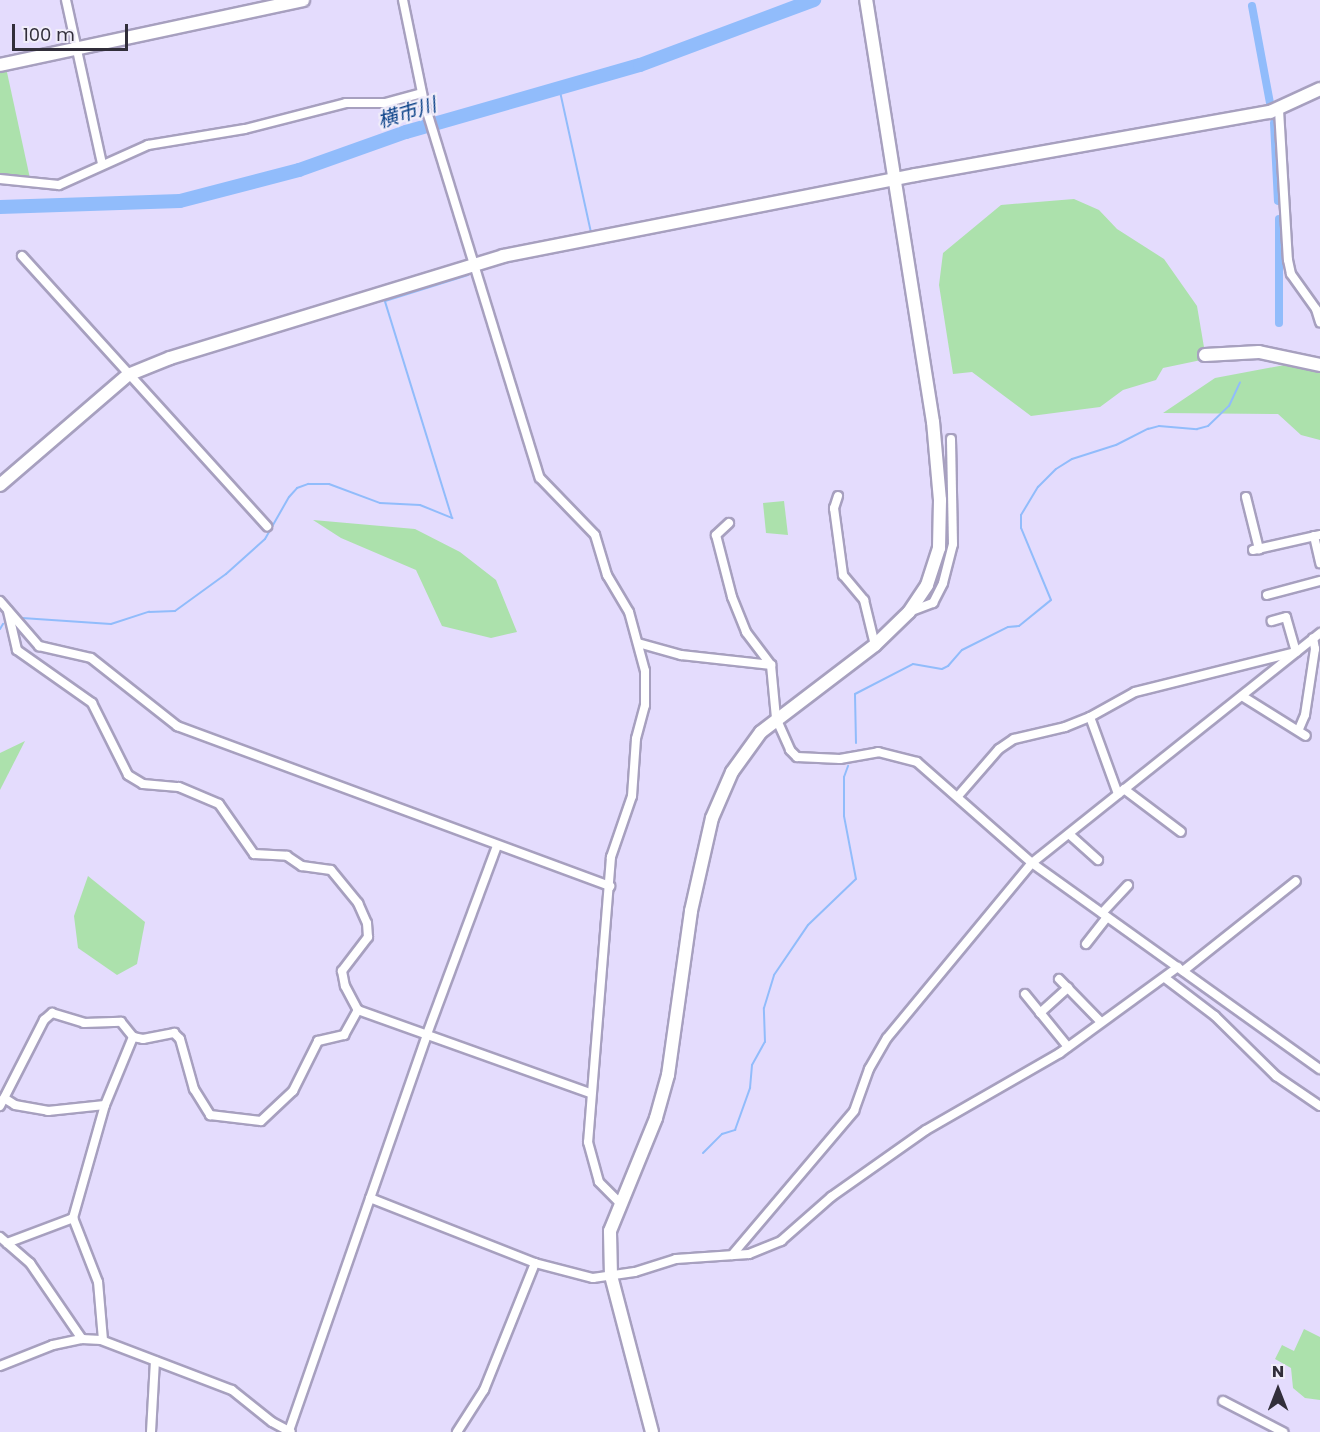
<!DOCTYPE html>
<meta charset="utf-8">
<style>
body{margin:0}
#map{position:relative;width:1320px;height:1432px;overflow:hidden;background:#e4dcfd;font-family:Poppins,"Noto Sans JP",sans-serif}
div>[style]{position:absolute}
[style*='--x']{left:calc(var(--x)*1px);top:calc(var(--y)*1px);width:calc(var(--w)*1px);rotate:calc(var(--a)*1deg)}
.green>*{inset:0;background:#ace1ac}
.stream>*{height:2px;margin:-1px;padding:0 1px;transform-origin:1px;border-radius:1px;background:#91bcfb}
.canal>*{height:8px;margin:-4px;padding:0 4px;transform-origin:4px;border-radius:4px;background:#91bcfb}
.river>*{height:14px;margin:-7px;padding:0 7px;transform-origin:7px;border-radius:7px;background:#91bcfb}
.roads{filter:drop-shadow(2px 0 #a7a0bf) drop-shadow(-2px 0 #a7a0bf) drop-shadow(0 2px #a7a0bf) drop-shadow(0 -2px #a7a0bf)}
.street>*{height:8px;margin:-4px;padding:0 4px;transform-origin:4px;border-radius:4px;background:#fff}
.secondary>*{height:12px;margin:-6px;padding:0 6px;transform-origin:6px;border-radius:6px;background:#fff}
span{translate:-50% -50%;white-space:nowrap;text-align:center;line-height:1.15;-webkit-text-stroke:4.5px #f0edfa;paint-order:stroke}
.water-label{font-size:20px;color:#084087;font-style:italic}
.north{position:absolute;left:1248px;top:1360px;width:60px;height:60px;-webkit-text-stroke:4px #f0edfa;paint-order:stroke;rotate:0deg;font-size:16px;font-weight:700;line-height:24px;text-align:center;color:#312e3a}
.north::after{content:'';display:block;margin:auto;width:21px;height:27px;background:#312e3a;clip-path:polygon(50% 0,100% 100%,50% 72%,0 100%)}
.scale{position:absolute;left:12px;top:24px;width:116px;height:27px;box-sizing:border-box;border:3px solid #312e3a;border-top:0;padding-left:8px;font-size:18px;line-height:21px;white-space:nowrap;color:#312e3a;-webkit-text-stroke:4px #f0edfa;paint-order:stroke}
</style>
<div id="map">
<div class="green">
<div style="clip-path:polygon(5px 63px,31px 183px,0 179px,0 65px)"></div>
<div style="clip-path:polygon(1074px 199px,1099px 210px,1117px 229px,1164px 259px,1197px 306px,1206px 359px,1163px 368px,1156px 380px,1123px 390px,1100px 407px,1031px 416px,972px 372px,953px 374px,939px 285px,943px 253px,1001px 205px)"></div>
<div style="clip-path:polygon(1290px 364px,1320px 373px,1320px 440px,1301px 435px,1278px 414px,1163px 413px,1215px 378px)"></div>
<div style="clip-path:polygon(784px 501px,788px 535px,766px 533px,763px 503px)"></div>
<div style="clip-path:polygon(313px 520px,415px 529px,460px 552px,496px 580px,517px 632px,491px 638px,442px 626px,416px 570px,341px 538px)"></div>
<div style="clip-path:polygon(25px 741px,0 790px,0 753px)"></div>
<div style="clip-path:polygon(88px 876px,145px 922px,137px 964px,117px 975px,78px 948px,74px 916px)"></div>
<div style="clip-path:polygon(1304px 1329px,1320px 1337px,1320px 1400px,1305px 1398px,1293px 1388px,1291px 1368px,1275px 1359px,1282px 1345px,1294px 1351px)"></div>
</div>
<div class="stream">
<div style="--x:559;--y:87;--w:148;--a:77.6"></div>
<div style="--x:22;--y:618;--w:89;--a:3.9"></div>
<div style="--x:111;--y:624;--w:40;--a:-18"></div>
<div style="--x:149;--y:612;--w:26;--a:-2"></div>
<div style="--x:175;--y:611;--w:63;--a:-36"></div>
<div style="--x:226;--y:574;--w:52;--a:-41.9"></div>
<div style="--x:265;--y:539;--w:48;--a:-60.3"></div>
<div style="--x:289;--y:497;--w:12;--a:-48"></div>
<div style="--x:297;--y:488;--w:12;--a:-20"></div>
<div style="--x:308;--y:484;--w:21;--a:0"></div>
<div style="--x:329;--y:484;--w:54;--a:20.4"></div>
<div style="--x:380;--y:503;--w:40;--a:2.9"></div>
<div style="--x:420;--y:505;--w:35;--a:22"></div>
<div style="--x:452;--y:518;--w:227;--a:-107.2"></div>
<div style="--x:385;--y:301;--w:87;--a:-17.4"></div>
<div style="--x:0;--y:629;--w:6;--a:-59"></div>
<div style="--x:856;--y:743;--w:49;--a:-91.2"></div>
<div style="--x:855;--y:694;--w:65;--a:-27.3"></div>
<div style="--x:913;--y:664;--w:29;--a:10"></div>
<div style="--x:942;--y:669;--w:7;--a:-27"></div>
<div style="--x:948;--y:666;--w:21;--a:-49"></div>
<div style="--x:962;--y:650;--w:51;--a:-26.6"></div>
<div style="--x:1008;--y:627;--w:11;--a:-5"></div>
<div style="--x:1019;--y:626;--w:41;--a:-39.1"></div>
<div style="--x:1051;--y:600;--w:78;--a:-112.6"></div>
<div style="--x:1021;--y:528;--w:13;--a:-90"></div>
<div style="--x:1021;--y:515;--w:33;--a:-59"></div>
<div style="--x:1038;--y:487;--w:25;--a:-45"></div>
<div style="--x:1056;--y:469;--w:19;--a:-32"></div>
<div style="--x:1072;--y:459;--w:46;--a:-17.7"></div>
<div style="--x:1116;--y:445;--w:36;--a:-27"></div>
<div style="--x:1148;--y:429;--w:11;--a:-15"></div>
<div style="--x:1159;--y:426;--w:38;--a:5"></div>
<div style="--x:1197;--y:429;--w:11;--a:-15"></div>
<div style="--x:1208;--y:426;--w:29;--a:-44"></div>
<div style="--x:1229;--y:406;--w:26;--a:-65"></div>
<div style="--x:703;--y:1153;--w:27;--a:-45"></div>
<div style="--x:722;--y:1134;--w:14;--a:-17"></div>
<div style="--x:735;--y:1130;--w:45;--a:-70.3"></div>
<div style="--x:750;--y:1088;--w:23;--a:-85"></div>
<div style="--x:752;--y:1065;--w:26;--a:-61"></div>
<div style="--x:765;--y:1042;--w:34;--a:-92"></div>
<div style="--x:764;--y:1008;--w:34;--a:-73"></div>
<div style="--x:774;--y:975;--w:60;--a:-55.8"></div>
<div style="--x:808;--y:925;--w:66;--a:-43.8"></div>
<div style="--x:856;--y:879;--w:64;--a:-100.8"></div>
<div style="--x:844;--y:816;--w:39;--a:-90"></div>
<div style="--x:844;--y:777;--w:12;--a:-70"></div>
</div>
<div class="canal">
<div style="--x:1252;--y:6;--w:99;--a:79.5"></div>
<div style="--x:1274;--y:123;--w:78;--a:87.1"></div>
<div style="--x:1279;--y:219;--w:104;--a:90"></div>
</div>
<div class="river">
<div style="--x:0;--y:207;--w:180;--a:-1.9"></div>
<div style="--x:180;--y:201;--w:123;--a:-14.6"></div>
<div style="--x:299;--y:170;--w:114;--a:-19.6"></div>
<div style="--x:406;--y:132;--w:243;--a:-16"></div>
<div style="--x:640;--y:65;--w:186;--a:-20.5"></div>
</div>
<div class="roads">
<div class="street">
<div style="--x:66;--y:0;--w:168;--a:77.6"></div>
<div style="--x:403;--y:0;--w:104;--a:78.4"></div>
<div style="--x:424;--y:102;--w:393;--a:72.9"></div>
<div style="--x:540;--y:478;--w:79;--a:46"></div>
<div style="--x:595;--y:535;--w:42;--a:73.3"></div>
<div style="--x:607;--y:575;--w:43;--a:59.3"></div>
<div style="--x:629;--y:612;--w:61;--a:74.8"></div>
<div style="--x:645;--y:671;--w:34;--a:90"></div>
<div style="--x:645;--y:705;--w:35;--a:105"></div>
<div style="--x:636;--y:739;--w:57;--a:94"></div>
<div style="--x:632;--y:796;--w:65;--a:109"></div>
<div style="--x:611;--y:857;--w:286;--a:94.6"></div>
<div style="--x:588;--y:1142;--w:41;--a:74.6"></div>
<div style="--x:599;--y:1182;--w:28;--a:45"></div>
<div style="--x:1279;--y:110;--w:150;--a:86.6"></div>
<div style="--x:1288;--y:260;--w:14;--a:78"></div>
<div style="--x:1291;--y:274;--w:43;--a:54.5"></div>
<div style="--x:1316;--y:309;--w:14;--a:73"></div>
<div style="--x:0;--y:179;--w:59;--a:5.8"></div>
<div style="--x:59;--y:185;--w:98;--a:-24.2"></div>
<div style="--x:148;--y:145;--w:98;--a:-9.4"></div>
<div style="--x:245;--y:129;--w:104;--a:-14.4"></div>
<div style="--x:346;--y:103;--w:39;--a:0"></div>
<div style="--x:385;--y:103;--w:38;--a:-15"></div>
<div style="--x:22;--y:256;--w:365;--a:47.8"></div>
<div style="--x:838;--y:496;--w:13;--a:108"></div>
<div style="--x:834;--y:508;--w:68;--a:82.3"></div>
<div style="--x:843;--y:575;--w:33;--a:50"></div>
<div style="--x:864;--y:600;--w:46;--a:76.3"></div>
<div style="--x:1246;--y:497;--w:54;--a:76"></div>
<div style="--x:729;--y:523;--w:18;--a:137"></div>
<div style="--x:716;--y:535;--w:64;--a:75.5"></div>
<div style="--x:732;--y:597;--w:38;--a:68"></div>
<div style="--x:746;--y:632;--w:41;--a:52.9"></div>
<div style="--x:771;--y:665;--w:53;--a:84.6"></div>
<div style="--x:776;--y:718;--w:35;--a:66"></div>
<div style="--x:790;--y:750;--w:10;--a:45"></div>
<div style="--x:797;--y:757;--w:43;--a:2.7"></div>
<div style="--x:840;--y:759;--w:39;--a:-10"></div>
<div style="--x:878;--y:752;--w:40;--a:14.4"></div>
<div style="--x:917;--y:762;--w:153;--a:41.3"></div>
<div style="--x:1032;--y:863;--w:354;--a:35.6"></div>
<div style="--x:1314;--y:536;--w:28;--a:77"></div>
<div style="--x:1253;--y:550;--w:69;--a:-12.6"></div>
<div style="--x:1267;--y:595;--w:55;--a:-14.8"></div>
<div style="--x:0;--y:601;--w:60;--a:49.1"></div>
<div style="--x:39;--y:646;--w:53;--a:13"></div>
<div style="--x:91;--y:658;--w:110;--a:38.3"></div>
<div style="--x:177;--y:726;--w:462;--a:20.3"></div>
<div style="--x:8;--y:611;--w:40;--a:77"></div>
<div style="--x:17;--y:650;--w:92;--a:35.2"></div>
<div style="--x:92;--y:703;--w:80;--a:63.4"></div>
<div style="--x:128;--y:775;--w:17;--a:31"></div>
<div style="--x:143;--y:784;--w:36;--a:5"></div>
<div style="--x:179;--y:787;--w:43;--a:23"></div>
<div style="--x:219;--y:804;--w:61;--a:55"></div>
<div style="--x:254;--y:854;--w:33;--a:3"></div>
<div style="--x:287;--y:856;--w:18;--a:34"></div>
<div style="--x:302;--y:866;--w:29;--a:8"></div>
<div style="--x:331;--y:870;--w:43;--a:50.7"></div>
<div style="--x:358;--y:903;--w:22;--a:66"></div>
<div style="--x:367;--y:923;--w:14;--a:86"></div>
<div style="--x:368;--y:937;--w:43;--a:127.4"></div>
<div style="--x:342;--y:971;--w:15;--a:79"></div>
<div style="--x:345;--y:986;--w:27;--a:62"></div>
<div style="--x:358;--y:1010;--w:246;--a:19.7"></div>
<div style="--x:909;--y:612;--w:26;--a:-21"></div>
<div style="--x:933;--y:603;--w:22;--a:-63"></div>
<div style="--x:943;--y:583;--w:40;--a:-75.6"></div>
<div style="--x:953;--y:544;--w:105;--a:-91.1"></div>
<div style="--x:638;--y:643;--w:45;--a:15.6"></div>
<div style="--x:681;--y:655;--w:91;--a:6.3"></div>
<div style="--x:1242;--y:696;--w:75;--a:32"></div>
<div style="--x:1090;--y:717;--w:51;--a:-29.1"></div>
<div style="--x:1135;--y:692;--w:166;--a:-14"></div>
<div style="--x:1296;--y:652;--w:36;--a:-106"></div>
<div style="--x:1286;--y:617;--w:15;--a:164"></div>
<div style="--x:1299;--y:729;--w:15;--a:-67"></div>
<div style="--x:1305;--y:715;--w:67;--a:-81.4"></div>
<div style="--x:1315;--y:649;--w:11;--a:-100"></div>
<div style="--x:1124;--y:789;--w:71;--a:37"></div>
<div style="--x:959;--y:795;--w:61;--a:-49"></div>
<div style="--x:999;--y:749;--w:18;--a:-34"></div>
<div style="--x:1014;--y:739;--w:52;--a:-13.2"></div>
<div style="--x:1065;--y:727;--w:27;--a:-22"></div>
<div style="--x:1090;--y:717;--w:82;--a:70"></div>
<div style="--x:1069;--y:834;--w:39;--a:42"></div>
<div style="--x:1102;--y:913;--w:38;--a:-47"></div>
<div style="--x:1086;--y:944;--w:34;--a:-52"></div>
<div style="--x:1183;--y:971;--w:144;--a:-38.5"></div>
<div style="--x:1165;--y:978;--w:63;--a:37.2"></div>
<div style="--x:1215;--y:1016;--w:86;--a:44.5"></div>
<div style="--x:1276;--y:1076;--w:53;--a:34.3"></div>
<div style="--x:1059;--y:979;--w:60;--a:45.7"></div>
<div style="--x:1025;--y:994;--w:68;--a:50.9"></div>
<div style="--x:1040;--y:1013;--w:38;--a:-42"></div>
<div style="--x:4;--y:1098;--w:13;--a:32"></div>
<div style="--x:15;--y:1105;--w:34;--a:10"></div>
<div style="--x:48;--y:1111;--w:57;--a:-6"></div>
<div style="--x:0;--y:1106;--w:97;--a:-62.9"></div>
<div style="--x:44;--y:1020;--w:11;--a:-41"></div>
<div style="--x:52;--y:1013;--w:34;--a:17"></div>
<div style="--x:84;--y:1023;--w:37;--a:-2"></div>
<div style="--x:121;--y:1022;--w:19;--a:51"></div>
<div style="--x:133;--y:1037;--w:10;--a:11"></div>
<div style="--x:143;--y:1039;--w:32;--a:-11"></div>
<div style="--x:174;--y:1033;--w:8;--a:45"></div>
<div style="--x:180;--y:1039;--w:52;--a:74.4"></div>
<div style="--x:194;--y:1089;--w:31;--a:58"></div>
<div style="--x:210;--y:1115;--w:51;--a:6.7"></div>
<div style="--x:261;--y:1121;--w:44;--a:-43.2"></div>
<div style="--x:293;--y:1091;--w:56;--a:-63.4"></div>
<div style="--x:318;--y:1041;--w:27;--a:-13"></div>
<div style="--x:344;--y:1035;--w:29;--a:-61"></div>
<div style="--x:370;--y:1198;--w:177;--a:21.5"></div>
<div style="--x:535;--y:1263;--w:60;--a:14.5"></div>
<div style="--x:593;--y:1278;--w:42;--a:-8.1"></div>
<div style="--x:635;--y:1272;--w:43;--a:-17.6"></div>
<div style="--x:676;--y:1259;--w:73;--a:-3.9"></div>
<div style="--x:749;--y:1254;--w:35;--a:-22"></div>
<div style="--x:781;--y:1241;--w:67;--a:-41.3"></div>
<div style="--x:831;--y:1197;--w:116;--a:-35.2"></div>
<div style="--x:926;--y:1130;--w:155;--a:-29.9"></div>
<div style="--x:1060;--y:1053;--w:146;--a:-36.1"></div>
<div style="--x:0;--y:1237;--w:40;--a:41"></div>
<div style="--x:30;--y:1263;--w:92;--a:55.6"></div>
<div style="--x:7;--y:1243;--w:71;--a:-20.7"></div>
<div style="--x:732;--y:1255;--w:189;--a:-49.7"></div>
<div style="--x:854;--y:1111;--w:45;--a:-70.3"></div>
<div style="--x:869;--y:1069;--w:36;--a:-60"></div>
<div style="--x:887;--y:1038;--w:227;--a:-50.4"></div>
<div style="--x:1032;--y:863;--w:369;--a:-38.6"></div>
<div style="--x:103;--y:1340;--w:58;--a:-94.9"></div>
<div style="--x:98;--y:1282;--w:69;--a:-111.3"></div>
<div style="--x:73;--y:1218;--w:117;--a:-74.2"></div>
<div style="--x:105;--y:1105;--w:74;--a:-67.6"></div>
<div style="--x:0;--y:1366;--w:57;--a:-21.6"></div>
<div style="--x:53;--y:1345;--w:30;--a:-12"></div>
<div style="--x:82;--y:1339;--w:19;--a:3"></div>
<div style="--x:101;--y:1340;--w:140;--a:20.9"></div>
<div style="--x:232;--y:1390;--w:51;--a:38.7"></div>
<div style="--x:272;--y:1422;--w:21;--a:28"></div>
<div style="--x:1223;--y:1401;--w:68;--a:27.3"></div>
<div style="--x:289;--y:1431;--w:420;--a:-70.8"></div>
<div style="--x:427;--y:1034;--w:201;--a:-69.6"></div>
<div style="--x:151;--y:1432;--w:71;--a:-86.8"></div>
<div style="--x:457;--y:1432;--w:50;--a:-57.3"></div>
<div style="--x:484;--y:1390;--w:137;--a:-68.1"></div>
</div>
<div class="secondary">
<div style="--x:0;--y:65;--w:310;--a:-12.1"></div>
<div style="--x:1205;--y:355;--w:54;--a:-3.2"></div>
<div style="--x:1259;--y:352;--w:62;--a:12"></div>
<div style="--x:0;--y:485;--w:169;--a:-40.7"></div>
<div style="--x:128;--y:375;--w:45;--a:-22"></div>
<div style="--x:170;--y:358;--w:348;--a:-17"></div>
<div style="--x:503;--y:256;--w:420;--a:-11.1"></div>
<div style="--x:915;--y:175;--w:361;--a:-10.1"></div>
<div style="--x:1270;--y:112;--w:55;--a:-24.7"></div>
<div style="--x:652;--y:1432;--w:161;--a:-104.7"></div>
<div style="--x:611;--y:1276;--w:45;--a:-91.3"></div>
<div style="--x:610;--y:1231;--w:122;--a:-67.8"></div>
<div style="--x:656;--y:1118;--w:45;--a:-74.4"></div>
<div style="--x:668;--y:1075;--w:166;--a:-82"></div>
<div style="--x:691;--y:911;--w:95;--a:-77.3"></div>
<div style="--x:712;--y:818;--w:50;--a:-66.5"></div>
<div style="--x:732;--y:772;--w:49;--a:-54.1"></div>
<div style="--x:761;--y:732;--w:143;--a:-37.3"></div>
<div style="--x:875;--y:645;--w:47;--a:-44.1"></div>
<div style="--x:909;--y:612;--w:32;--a:-56"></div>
<div style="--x:927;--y:585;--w:39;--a:-72"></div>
<div style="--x:939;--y:548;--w:48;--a:-88.8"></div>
<div style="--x:940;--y:500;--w:78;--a:-95.1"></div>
<div style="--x:933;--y:422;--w:427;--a:-99"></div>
</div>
</div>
<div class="water-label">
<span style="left:407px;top:113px;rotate:-17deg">横市川</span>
</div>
<div class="north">N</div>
<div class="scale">100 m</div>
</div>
